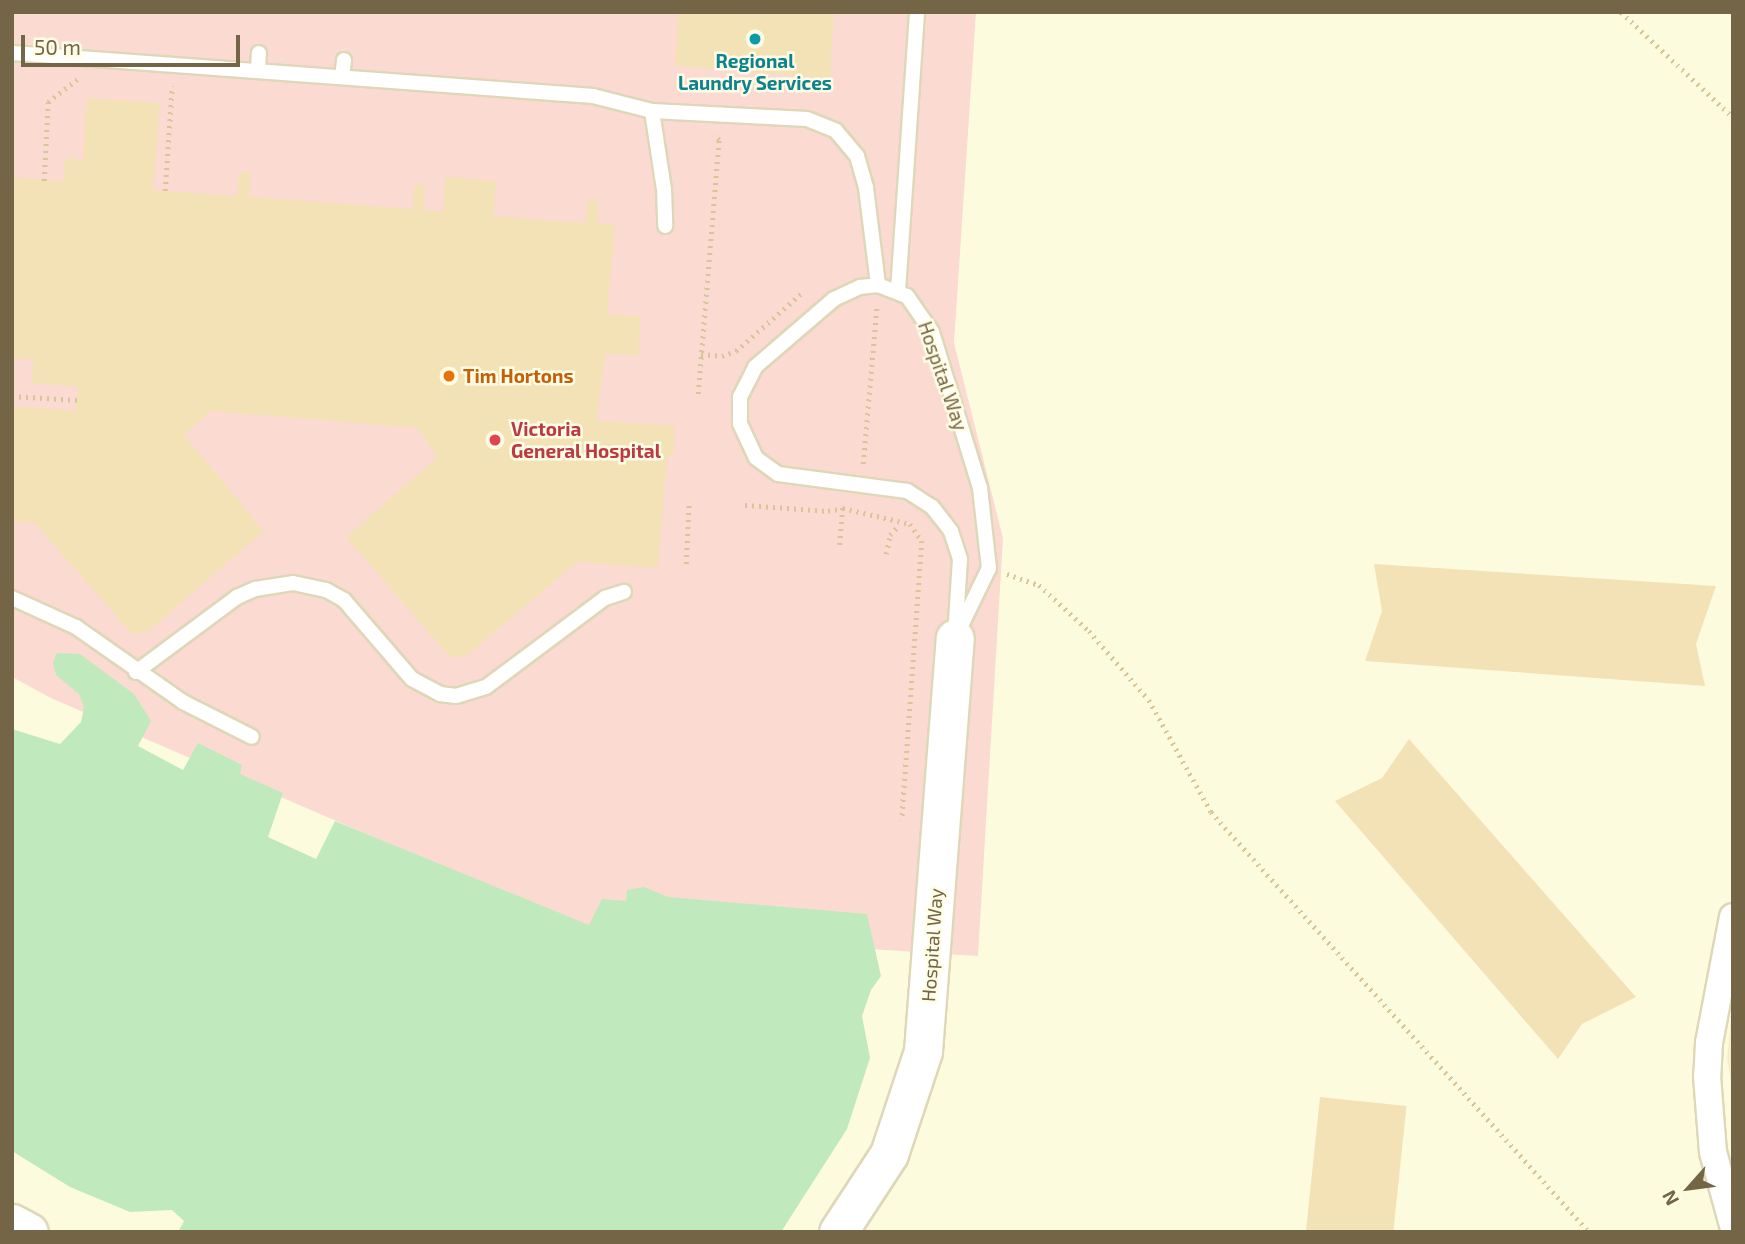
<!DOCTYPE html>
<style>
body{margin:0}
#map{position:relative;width:1745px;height:1244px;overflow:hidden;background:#fdfbde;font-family:"Exo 2",sans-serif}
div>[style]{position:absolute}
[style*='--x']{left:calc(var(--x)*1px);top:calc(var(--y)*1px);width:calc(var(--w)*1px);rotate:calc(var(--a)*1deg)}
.residential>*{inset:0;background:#f5efcc}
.medical>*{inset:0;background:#fbdad1}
.green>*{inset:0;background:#c0eabd}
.building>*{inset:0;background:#f3e2b5;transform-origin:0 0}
.path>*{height:4.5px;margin-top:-2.25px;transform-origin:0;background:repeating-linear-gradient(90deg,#d8c699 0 2px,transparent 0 7px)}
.roads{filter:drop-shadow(2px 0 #ded7b8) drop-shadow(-2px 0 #ded7b8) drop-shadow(0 2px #ded7b8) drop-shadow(0 -2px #ded7b8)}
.lane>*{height:14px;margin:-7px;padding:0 7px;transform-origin:7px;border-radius:7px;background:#fff}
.street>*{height:26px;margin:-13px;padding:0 13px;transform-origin:13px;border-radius:13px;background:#fff}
.secondary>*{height:37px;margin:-18.5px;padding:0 18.5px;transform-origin:18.5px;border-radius:18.5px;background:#fff}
.dots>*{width:19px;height:19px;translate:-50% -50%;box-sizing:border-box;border:4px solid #fffde5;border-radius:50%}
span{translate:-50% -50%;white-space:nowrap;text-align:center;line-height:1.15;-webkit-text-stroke:5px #fffde5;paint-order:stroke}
.culture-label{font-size:19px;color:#0d838f;font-weight:700}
.food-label{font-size:19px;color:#c56008;font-weight:700}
.left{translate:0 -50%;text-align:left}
.street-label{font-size:19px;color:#736546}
.health-label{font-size:19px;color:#be3a42;font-weight:700}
.frame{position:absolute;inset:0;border:14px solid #736546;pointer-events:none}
.north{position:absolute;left:1654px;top:1153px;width:70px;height:70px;-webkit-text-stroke:5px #fffde5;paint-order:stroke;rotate:242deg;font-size:19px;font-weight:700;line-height:28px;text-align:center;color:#736546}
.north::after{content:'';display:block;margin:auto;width:24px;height:32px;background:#736546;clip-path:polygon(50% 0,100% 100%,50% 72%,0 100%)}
.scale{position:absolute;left:21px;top:35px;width:219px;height:32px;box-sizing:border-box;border:4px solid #736546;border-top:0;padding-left:9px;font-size:21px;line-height:24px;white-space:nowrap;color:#736546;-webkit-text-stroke:5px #fffde5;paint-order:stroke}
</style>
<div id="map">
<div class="residential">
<div style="clip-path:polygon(1733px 998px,1733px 1094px,1727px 1059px)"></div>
</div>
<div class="medical">
<div style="clip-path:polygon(12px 12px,976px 12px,954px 343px,1003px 538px,978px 956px,592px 931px,53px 699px,12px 677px)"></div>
</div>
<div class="green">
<div style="clip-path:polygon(57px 653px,80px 654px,134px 694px,151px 721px,138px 746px,183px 770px,198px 743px,242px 765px,240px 774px,283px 793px,268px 837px,316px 859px,335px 821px,589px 925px,602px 899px,626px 901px,627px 890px,644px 887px,668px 897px,867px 914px,881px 976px,871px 990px,862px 1016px,870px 1058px,847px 1129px,781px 1232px,178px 1232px,184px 1221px,172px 1210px,130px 1212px,70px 1187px,12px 1151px,12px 729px,60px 744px,81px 722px,84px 707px,79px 694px,56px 675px,53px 663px)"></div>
</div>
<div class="building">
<div style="clip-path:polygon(679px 12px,834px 12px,830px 78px,675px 66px)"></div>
<div style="clip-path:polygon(87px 98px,160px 103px,153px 190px,237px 196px,239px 174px,246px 171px,251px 175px,249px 197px,412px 209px,414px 187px,420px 183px,425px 188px,423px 210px,443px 212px,445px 177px,496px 181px,493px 216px,586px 223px,588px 200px,598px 199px,598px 223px,615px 225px,607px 314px,641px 317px,638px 356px,605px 354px,596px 421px,675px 426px,673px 456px,667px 455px,658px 568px,577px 562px,467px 655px,451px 658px,346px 537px,438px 457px,418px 428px,210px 411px,184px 435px,264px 531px,147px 632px,132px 634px,34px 522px,12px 521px,12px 406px,76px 411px,78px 387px,31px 383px,34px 359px,12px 358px,12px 177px,63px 182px,65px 160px,71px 157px,83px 162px)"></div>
<div style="clip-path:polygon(1374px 564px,1716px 586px,1696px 644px,1705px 686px,1365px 661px,1382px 611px)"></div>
<div style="clip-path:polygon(1409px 739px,1636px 997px,1582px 1024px,1558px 1059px,1335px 801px,1382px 778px)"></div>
<div style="left:1320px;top:1097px;width:87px;height:136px;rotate:6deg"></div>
</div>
<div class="path">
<div style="--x:1621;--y:12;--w:154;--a:43.2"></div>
<div style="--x:44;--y:181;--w:79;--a:-87.1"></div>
<div style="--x:48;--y:102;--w:37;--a:-38"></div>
<div style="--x:165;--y:191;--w:105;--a:-86.2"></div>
<div style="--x:701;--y:354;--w:21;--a:5"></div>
<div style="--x:722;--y:356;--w:15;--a:-20"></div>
<div style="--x:736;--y:351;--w:91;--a:-41.4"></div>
<div style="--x:698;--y:394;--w:255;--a:-85.3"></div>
<div style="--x:719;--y:140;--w:7;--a:-135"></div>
<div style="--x:12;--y:396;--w:65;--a:3.5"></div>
<div style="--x:863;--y:464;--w:160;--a:-85"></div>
<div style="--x:745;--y:505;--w:83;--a:4.1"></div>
<div style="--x:828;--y:511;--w:15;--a:-11"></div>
<div style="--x:843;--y:508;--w:37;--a:95"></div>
<div style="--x:843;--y:508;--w:69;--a:13.4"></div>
<div style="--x:910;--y:524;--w:21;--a:55"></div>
<div style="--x:922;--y:541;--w:280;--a:94.1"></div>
<div style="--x:886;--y:554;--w:19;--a:-78"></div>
<div style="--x:890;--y:535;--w:13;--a:-48"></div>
<div style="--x:686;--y:564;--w:63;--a:-87.3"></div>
<div style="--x:1007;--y:574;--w:34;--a:19"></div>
<div style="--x:1039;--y:585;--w:68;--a:42.6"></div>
<div style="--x:1089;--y:631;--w:91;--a:49"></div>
<div style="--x:1149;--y:700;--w:128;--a:61"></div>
<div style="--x:1211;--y:812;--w:565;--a:48.01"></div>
</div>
<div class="roads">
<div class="lane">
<div style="--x:12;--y:53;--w:583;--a:4.23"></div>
<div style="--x:593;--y:96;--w:61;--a:14.3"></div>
<div style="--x:652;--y:111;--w:155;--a:3"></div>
<div style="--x:807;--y:119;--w:31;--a:22"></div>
<div style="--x:836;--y:131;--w:33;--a:50"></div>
<div style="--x:857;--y:156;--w:33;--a:74"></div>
<div style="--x:866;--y:188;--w:98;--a:82.9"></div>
<div style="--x:258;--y:70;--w:17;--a:-87"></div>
<div style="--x:342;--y:77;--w:17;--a:-83"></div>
<div style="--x:652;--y:111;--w:79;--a:81.3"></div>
<div style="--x:664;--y:189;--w:37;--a:88"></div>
<div style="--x:878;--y:285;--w:31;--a:21"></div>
<div style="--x:907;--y:296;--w:44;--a:55.2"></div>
<div style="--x:932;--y:332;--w:163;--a:72.9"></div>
<div style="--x:980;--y:488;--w:81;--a:83.6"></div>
<div style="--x:989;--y:568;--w:78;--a:115.9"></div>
<div style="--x:955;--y:638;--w:79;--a:-86.4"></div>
<div style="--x:960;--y:559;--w:29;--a:-108"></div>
<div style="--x:951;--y:531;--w:31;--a:-128"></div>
<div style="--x:932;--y:507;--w:30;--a:-147"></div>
<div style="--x:907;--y:491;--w:130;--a:-172.5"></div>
<div style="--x:778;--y:474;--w:27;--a:-144"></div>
<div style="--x:756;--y:458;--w:38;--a:-115"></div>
<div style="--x:740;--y:423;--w:26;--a:-90"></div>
<div style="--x:740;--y:397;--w:34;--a:-63"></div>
<div style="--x:755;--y:367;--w:104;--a:-40.7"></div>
<div style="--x:834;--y:299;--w:29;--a:-25"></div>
<div style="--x:860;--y:287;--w:18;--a:-6"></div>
<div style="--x:898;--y:291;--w:280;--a:-86.1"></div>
<div style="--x:12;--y:598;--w:70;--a:24.4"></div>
<div style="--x:76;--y:627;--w:131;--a:35"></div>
<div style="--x:183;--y:702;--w:77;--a:26.9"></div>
<div style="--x:136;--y:672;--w:126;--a:-36.6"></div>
<div style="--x:237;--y:597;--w:20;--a:-24"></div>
<div style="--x:255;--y:589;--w:38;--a:-9"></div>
<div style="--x:293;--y:583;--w:34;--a:12"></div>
<div style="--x:326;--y:590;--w:21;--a:29"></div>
<div style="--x:344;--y:600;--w:104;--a:49.3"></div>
<div style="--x:412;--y:679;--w:32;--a:28"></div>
<div style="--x:440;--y:694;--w:16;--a:7"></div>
<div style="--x:456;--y:696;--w:31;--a:-17"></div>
<div style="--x:486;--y:687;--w:149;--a:-36.8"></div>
<div style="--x:605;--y:598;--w:20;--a:-18"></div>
</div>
<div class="street">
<div style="--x:1733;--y:917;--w:128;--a:100.8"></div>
<div style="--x:1709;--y:1043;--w:33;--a:93"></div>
<div style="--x:1707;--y:1076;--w:76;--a:85.5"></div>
<div style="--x:1713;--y:1152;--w:76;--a:74.7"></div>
</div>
<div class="secondary">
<div style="--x:12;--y:1223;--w:19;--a:28"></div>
<div style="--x:838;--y:1232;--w:93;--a:-56.8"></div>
<div style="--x:889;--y:1154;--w:108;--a:-71.7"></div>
<div style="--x:923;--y:1051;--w:414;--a:-85.6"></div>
</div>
</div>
<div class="dots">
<div style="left:755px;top:39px;background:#0f9aa8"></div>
<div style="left:449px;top:376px;background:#e8710a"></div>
<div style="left:495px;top:440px;background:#e0444e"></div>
</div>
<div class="culture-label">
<span style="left:755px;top:72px">Regional<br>Laundry Services</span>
</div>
<div class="food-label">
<span class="left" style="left:463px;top:376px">Tim Hortons</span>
</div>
<div class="street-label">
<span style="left:943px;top:376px;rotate:71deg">Hospital Way</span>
<span style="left:932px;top:945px;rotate:-86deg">Hospital Way</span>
</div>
<div class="health-label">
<span class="left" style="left:511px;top:440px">Victoria<br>General Hospital</span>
</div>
<div class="frame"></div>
<div class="north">N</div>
<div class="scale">50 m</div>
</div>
